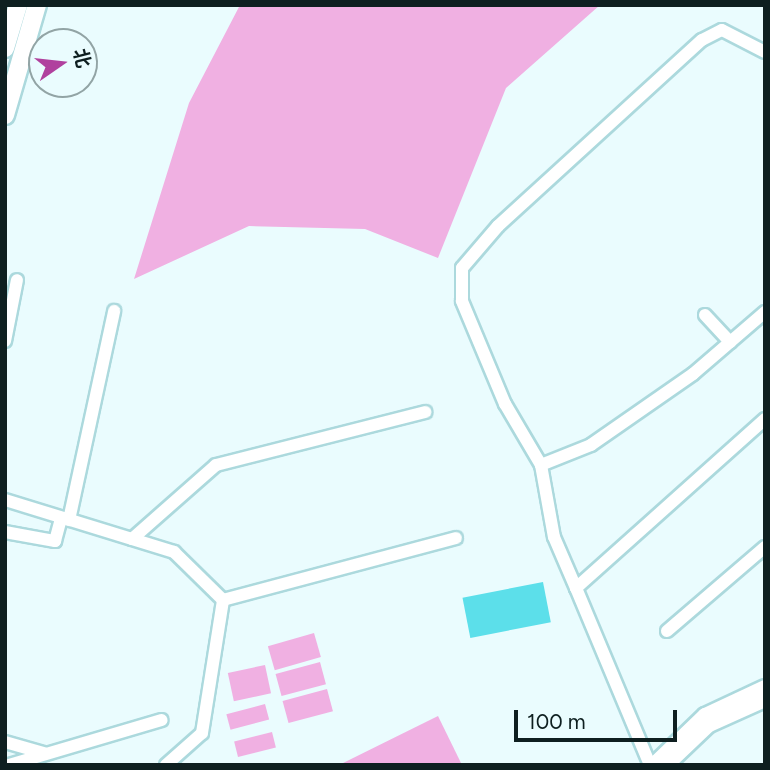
<!DOCTYPE html>
<meta charset="utf-8">
<style>
body{margin:0}
#map{position:relative;width:770px;height:770px;overflow:hidden;background:#eafcfe;font-family:Figtree,"Noto Sans SC",sans-serif}
div>[style]{position:absolute}
[style*='--x']{left:calc(var(--x)*1px);top:calc(var(--y)*1px);width:calc(var(--w)*1px);rotate:calc(var(--a)*1deg)}
.green>*{inset:0;background:#f0b0e2;transform-origin:0 0}
.water>*{inset:0;background:#5cdfea;transform-origin:0 0}
.roads{filter:drop-shadow(2px 0 #acd9dd) drop-shadow(-2px 0 #acd9dd) drop-shadow(0 2px #acd9dd) drop-shadow(0 -2px #acd9dd)}
.minor>*{height:12px;margin:-6px;padding:0 6px;transform-origin:6px;border-radius:6px;background:#fff}
.major>*{height:14px;margin:-7px;padding:0 7px;transform-origin:7px;border-radius:7px;background:#fff}
.highway>*{height:18px;margin:-9px;padding:0 9px;transform-origin:9px;border-radius:9px;background:#fff}
span{translate:-50% -50%;white-space:nowrap;text-align:center;line-height:1.15;-webkit-text-stroke:5px #eafcfe;paint-order:stroke}
.frame{position:absolute;inset:0;border:7px solid #0e1f20;pointer-events:none}
.north{position:absolute;left:28px;top:28px;width:70px;height:70px;box-sizing:border-box;background:#eafcfe;border:2px solid #92a4a5;border-radius:50%;rotate:76deg;font-size:19px;font-weight:700;line-height:28px;text-align:center;color:#0e1f20}
.north::after{content:'';display:block;margin:auto;width:24px;height:32px;background:#b0419e;clip-path:polygon(50% 0,100% 100%,50% 72%,0 100%)}
.scale{position:absolute;left:514px;top:710px;width:163px;height:32px;box-sizing:border-box;border:4px solid #0e1f20;border-top:0;padding-left:9px;font-size:21px;line-height:24px;white-space:nowrap;color:#0e1f20;-webkit-text-stroke:5px #eafcfe;paint-order:stroke}
</style>
<div id="map">
<div class="green">
<div style="clip-path:polygon(240px 5px,600px 5px,506px 88px,438px 258px,365px 229px,249px 226px,134px 279px,189px 103px)"></div>
<div style="left:314px;top:633px;width:25px;height:48px;rotate:74deg"></div>
<div style="left:320px;top:662px;width:23px;height:46px;rotate:75deg"></div>
<div style="left:265px;top:665px;width:29px;height:38px;rotate:78deg"></div>
<div style="left:327px;top:689px;width:23px;height:46px;rotate:75deg"></div>
<div style="left:265px;top:704px;width:16px;height:40px;rotate:75deg"></div>
<div style="clip-path:polygon(438px 716px,462px 765px,339px 765px)"></div>
<div style="left:272px;top:732px;width:16px;height:39px;rotate:76deg"></div>
</div>
<div class="water">
<div style="left:543px;top:582px;width:41px;height:82px;rotate:79deg"></div>
</div>
<div class="roads">
<div class="minor">
<div style="--x:765;--y:312;--w:95;--a:139.3"></div>
<div style="--x:693;--y:374;--w:124;--a:145.2"></div>
<div style="--x:591;--y:445;--w:54;--a:158.2"></div>
<div style="--x:541;--y:465;--w:73;--a:79.8"></div>
<div style="--x:554;--y:537;--w:56;--a:66.7"></div>
<div style="--x:576;--y:588;--w:254;--a:-41.8"></div>
<div style="--x:705;--y:315;--w:37;--a:47"></div>
<div style="--x:5;--y:341;--w:62;--a:-78.9"></div>
<div style="--x:541;--y:465;--w:71;--a:-120.5"></div>
<div style="--x:505;--y:404;--w:112;--a:-112.7"></div>
<div style="--x:462;--y:301;--w:33;--a:-90"></div>
<div style="--x:462;--y:268;--w:55;--a:-49.4"></div>
<div style="--x:498;--y:226;--w:276;--a:-42.4"></div>
<div style="--x:702;--y:40;--w:22;--a:-27"></div>
<div style="--x:722;--y:30;--w:48;--a:27.1"></div>
<div style="--x:5;--y:500;--w:177;--a:17.1"></div>
<div style="--x:174;--y:552;--w:69;--a:44.4"></div>
<div style="--x:69;--y:520;--w:214;--a:-77.8"></div>
<div style="--x:5;--y:532;--w:51;--a:10.2"></div>
<div style="--x:55;--y:541;--w:24;--a:-75"></div>
<div style="--x:132;--y:539;--w:112;--a:-41.4"></div>
<div style="--x:216;--y:465;--w:216;--a:-14.2"></div>
<div style="--x:576;--y:588;--w:192;--a:67.3"></div>
<div style="--x:667;--y:631;--w:129;--a:-40.6"></div>
<div style="--x:5;--y:742;--w:41;--a:15.8"></div>
<div style="--x:9;--y:765;--w:159;--a:-16.4"></div>
<div style="--x:166;--y:765;--w:48;--a:-41.6"></div>
<div style="--x:202;--y:733;--w:135;--a:-81"></div>
<div style="--x:223;--y:600;--w:241;--a:-14.9"></div>
</div>
<div class="major">
<div style="--x:653;--y:765;--w:72;--a:-43.9"></div>
<div style="--x:705;--y:715;--w:66;--a:-25"></div>
<div style="--x:667;--y:765;--w:58;--a:-43.6"></div>
<div style="--x:709;--y:725;--w:61;--a:-24.1"></div>
</div>
<div class="highway">
<div style="--x:5;--y:48;--w:45;--a:-73.2"></div>
<div style="--x:5;--y:115;--w:115;--a:-73.8"></div>
</div>
</div>
<div class="frame"></div>
<div class="north">北</div>
<div class="scale">100 m</div>
</div>
